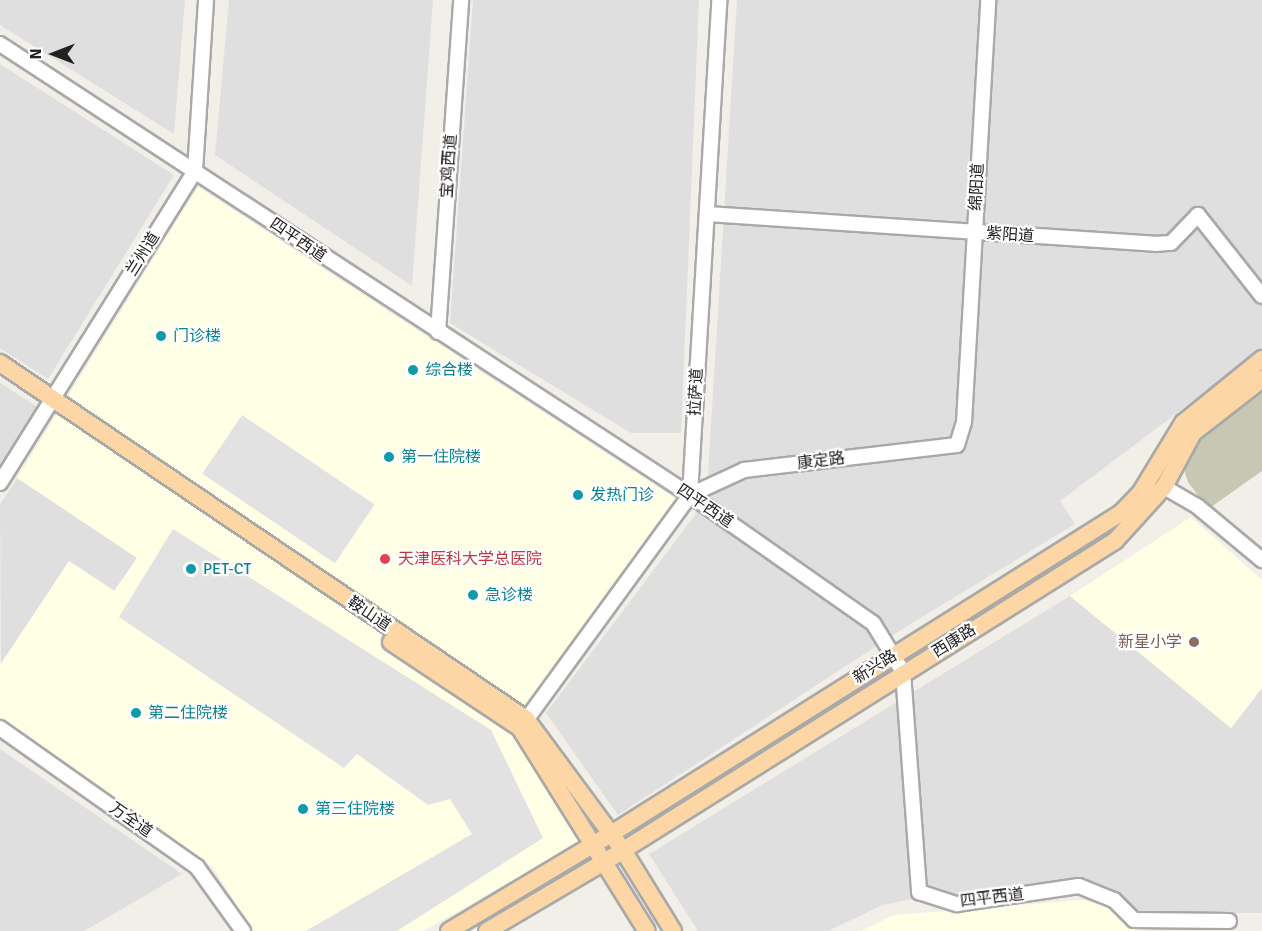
<!DOCTYPE html>
<meta charset="utf-8">
<style>
body{margin:0}
#map{position:relative;width:1262px;height:931px;overflow:hidden;background:#f2efe9;font-family:Signika,"Noto Sans SC",sans-serif}
div>[style]{position:absolute}
[style*='--x']{left:calc(var(--x)*1px);top:calc(var(--y)*1px);width:calc(var(--w)*1px);rotate:calc(var(--a)*1deg)}
.residential>*{inset:0;background:#e0dfdf}
.education>*{inset:0;background:#ffffe5}
.construction>*{inset:0;background:#c7c7b4}
.parking>*{inset:0;background:#e2e2e2;transform-origin:0 0}
.roads{filter:drop-shadow(2px 0 #a9a9a9) drop-shadow(-2px 0 #a9a9a9) drop-shadow(0 2px #a9a9a9) drop-shadow(0 -2px #a9a9a9)}
.minor>*{height:14px;margin:-7px;padding:0 7px;transform-origin:7px;border-radius:7px;background:#fff}
.major>*{height:16px;margin:-8px;padding:0 8px;transform-origin:8px;border-radius:8px;background:#fcd6a4}
.dots>*{width:16px;height:16px;translate:-50% -50%;box-sizing:border-box;border:3px solid #fff;border-radius:50%}
span{translate:-50% -50%;white-space:nowrap;text-align:center;line-height:1.15;-webkit-text-stroke:4.5px #fff;paint-order:stroke}
.street-label{font-size:16px;color:#222}
.culture-label{font-size:16px;color:#0d838f}
.left{translate:0 -50%;text-align:left}
.health-label{font-size:16px;color:#be3a42}
.education-label{font-size:16px;color:#785e54}
.right{translate:-100% -50%;text-align:right}
.north{position:absolute;left:24px;top:24px;width:60px;height:60px;-webkit-text-stroke:4px #fff;paint-order:stroke;rotate:270deg;font-size:16px;font-weight:700;line-height:24px;text-align:center;color:#222}
.north::after{content:'';display:block;margin:auto;width:21px;height:27px;background:#222;clip-path:polygon(50% 0,100% 100%,50% 72%,0 100%)}
</style>
<div id="map">
<div class="residential">
<div style="clip-path:polygon(0 0,185px 0,174px 134px,0 25px)"></div>
<div style="clip-path:polygon(229px 0,433px 0,412px 286px,215px 155px)"></div>
<div style="clip-path:polygon(473px 0,699px 0,681px 433px,631px 433px,450px 323px)"></div>
<div style="clip-path:polygon(737px 0,1262px 0,1262px 349px,1060px 501px,1075px 524px,904px 628px,618px 815px,546px 713px,695px 515px,708px 475px)"></div>
<div style="clip-path:polygon(0 64px,174px 175px,48px 379px,0 348px)"></div>
<div style="clip-path:polygon(0 383px,38px 407px,0 468px)"></div>
<div style="clip-path:polygon(17px 478px,137px 558px,115px 591px,69px 561px,1px 665px,0 505px)"></div>
<div style="clip-path:polygon(1070px 596px,1231px 728px,1262px 688px,1262px 913px,1139px 913px,1114px 896px,1086px 885px,907px 900px,883px 905px,828px 931px,698px 931px,649px 854px)"></div>
<div style="clip-path:polygon(0 749px,182px 874px,84px 931px,0 931px)"></div>
</div>
<div class="education">
<div style="clip-path:polygon(198px 187px,676px 499px,513px 730px,584px 840px,423px 931px,253px 931px,212px 866px,0 720px,0 665px,69px 561px,114px 591px,137px 558px,17px 478px)"></div>
<div style="clip-path:polygon(1191px 517px,1262px 580px,1262px 688px,1231px 728px,1070px 596px)"></div>
<div style="clip-path:polygon(1083px 900px,1111px 907px,1136px 931px,1167px 931px,861px 931px,894px 915px)"></div>
</div>
<div class="construction">
<div style="clip-path:polygon(1262px 387px,1262px 471px,1211px 507px,1206px 506px,1188px 482px,1182px 464px,1190px 446px)"></div>
</div>
<div class="parking">
<div style="left:242px;top:415px;width:160px;height:71px;rotate:34deg"></div>
<div style="clip-path:polygon(173px 529px,491px 730px,543px 838px,397px 931px,306px 931px,472px 834px,450px 799px,428px 805px,357px 754px,344px 768px,119px 617px)"></div>
</div>
<div class="roads">
<div class="minor">
<div style="--x:0;--y:44;--w:824;--a:33.17"></div>
<div style="--x:690;--y:495;--w:223;--a:35"></div>
<div style="--x:873;--y:623;--w:57;--a:58.5"></div>
<div style="--x:903;--y:672;--w:221;--a:85.8"></div>
<div style="--x:919;--y:892;--w:40;--a:18"></div>
<div style="--x:957;--y:904;--w:123;--a:-8.4"></div>
<div style="--x:1079;--y:886;--w:38;--a:22"></div>
<div style="--x:1114;--y:900;--w:28;--a:45"></div>
<div style="--x:1134;--y:920;--w:95;--a:0.6"></div>
<div style="--x:707;--y:214;--w:449;--a:3.8"></div>
<div style="--x:1155;--y:244;--w:16;--a:-4"></div>
<div style="--x:1171;--y:243;--w:39;--a:-46"></div>
<div style="--x:1198;--y:215;--w:103;--a:51.7"></div>
<div style="--x:438;--y:332;--w:333;--a:-86"></div>
<div style="--x:0;--y:483;--w:368;--a:-58"></div>
<div style="--x:195;--y:171;--w:171;--a:-86.3"></div>
<div style="--x:1164;--y:487;--w:38;--a:30"></div>
<div style="--x:1197;--y:506;--w:85;--a:39.7"></div>
<div style="--x:690;--y:495;--w:60;--a:-24.8"></div>
<div style="--x:744;--y:470;--w:214;--a:-6.7"></div>
<div style="--x:957;--y:445;--w:24;--a:-73"></div>
<div style="--x:964;--y:422;--w:423;--a:-86.7"></div>
<div style="--x:521;--y:727;--w:287;--a:-53.9"></div>
<div style="--x:690;--y:495;--w:496;--a:-86.6"></div>
<div style="--x:0;--y:728;--w:241;--a:35.2"></div>
<div style="--x:197;--y:867;--w:79;--a:54.3"></div>
</div>
<div class="major">
<div style="--x:0;--y:363;--w:635;--a:34.09"></div>
<div style="--x:526;--y:719;--w:163;--a:53.5"></div>
<div style="--x:623;--y:850;--w:95;--a:58.3"></div>
<div style="--x:391;--y:642;--w:155;--a:33.7"></div>
<div style="--x:520;--y:728;--w:239;--a:58"></div>
<div style="--x:449;--y:931;--w:189;--a:-30.9"></div>
<div style="--x:611;--y:834;--w:603;--a:-32.19"></div>
<div style="--x:1121;--y:513;--w:29;--a:-46"></div>
<div style="--x:1141;--y:492;--w:81;--a:-58.7"></div>
<div style="--x:1183;--y:423;--w:102;--a:-39"></div>
<div style="--x:487;--y:931;--w:138;--a:-30.5"></div>
<div style="--x:606;--y:861;--w:601;--a:-32.16"></div>
<div style="--x:1115;--y:541;--w:73;--a:-47.8"></div>
<div style="--x:1164;--y:487;--w:61;--a:-61.8"></div>
<div style="--x:1193;--y:433;--w:88;--a:-38"></div>
</div>
</div>
<div class="dots">
<div style="left:161px;top:336px;background:#0f9aa8"></div>
<div style="left:413px;top:370px;background:#0f9aa8"></div>
<div style="left:389px;top:457px;background:#0f9aa8"></div>
<div style="left:578px;top:495px;background:#0f9aa8"></div>
<div style="left:385px;top:559px;background:#e0444e"></div>
<div style="left:191px;top:569px;background:#0f9aa8"></div>
<div style="left:473px;top:595px;background:#0f9aa8"></div>
<div style="left:1194px;top:642px;background:#8d6e63"></div>
<div style="left:136px;top:713px;background:#0f9aa8"></div>
<div style="left:303px;top:809px;background:#0f9aa8"></div>
</div>
<div class="street-label">
<span style="left:449px;top:166px;rotate:-86deg">宝鸡西道</span>
<span style="left:977px;top:187px;rotate:-87deg">绵阳道</span>
<span style="left:1010px;top:235px;rotate:4deg">紫阳道</span>
<span style="left:298px;top:240px;rotate:34deg">四平西道</span>
<span style="left:143px;top:254px;rotate:-58deg">兰州道</span>
<span style="left:696px;top:392px;rotate:-87deg">拉萨道</span>
<span style="left:821px;top:461px;rotate:-7deg">康定路</span>
<span style="left:705px;top:506px;rotate:34deg">四平西道</span>
<span style="left:369px;top:614px;rotate:34deg">鞍山道</span>
<span style="left:954px;top:641px;rotate:-32deg">西康路</span>
<span style="left:875px;top:667px;rotate:-32deg">新兴路</span>
<span style="left:131px;top:820px;rotate:35deg">万全道</span>
<span style="left:992px;top:898px;rotate:-7deg">四平西道</span>
</div>
<div class="culture-label">
<span class="left" style="left:173px;top:336px">门诊楼</span>
<span class="left" style="left:425px;top:370px">综合楼</span>
<span class="left" style="left:401px;top:457px">第一住院楼</span>
<span class="left" style="left:590px;top:495px">发热门诊</span>
<span class="left" style="left:203px;top:569px">PET-CT</span>
<span class="left" style="left:485px;top:595px">急诊楼</span>
<span class="left" style="left:148px;top:713px">第二住院楼</span>
<span class="left" style="left:315px;top:809px">第三住院楼</span>
</div>
<div class="health-label">
<span class="left" style="left:398px;top:559px">天津医科大学总医院</span>
</div>
<div class="education-label">
<span class="right" style="left:1182px;top:642px">新星小学</span>
</div>
<div class="north">N</div>
</div>
